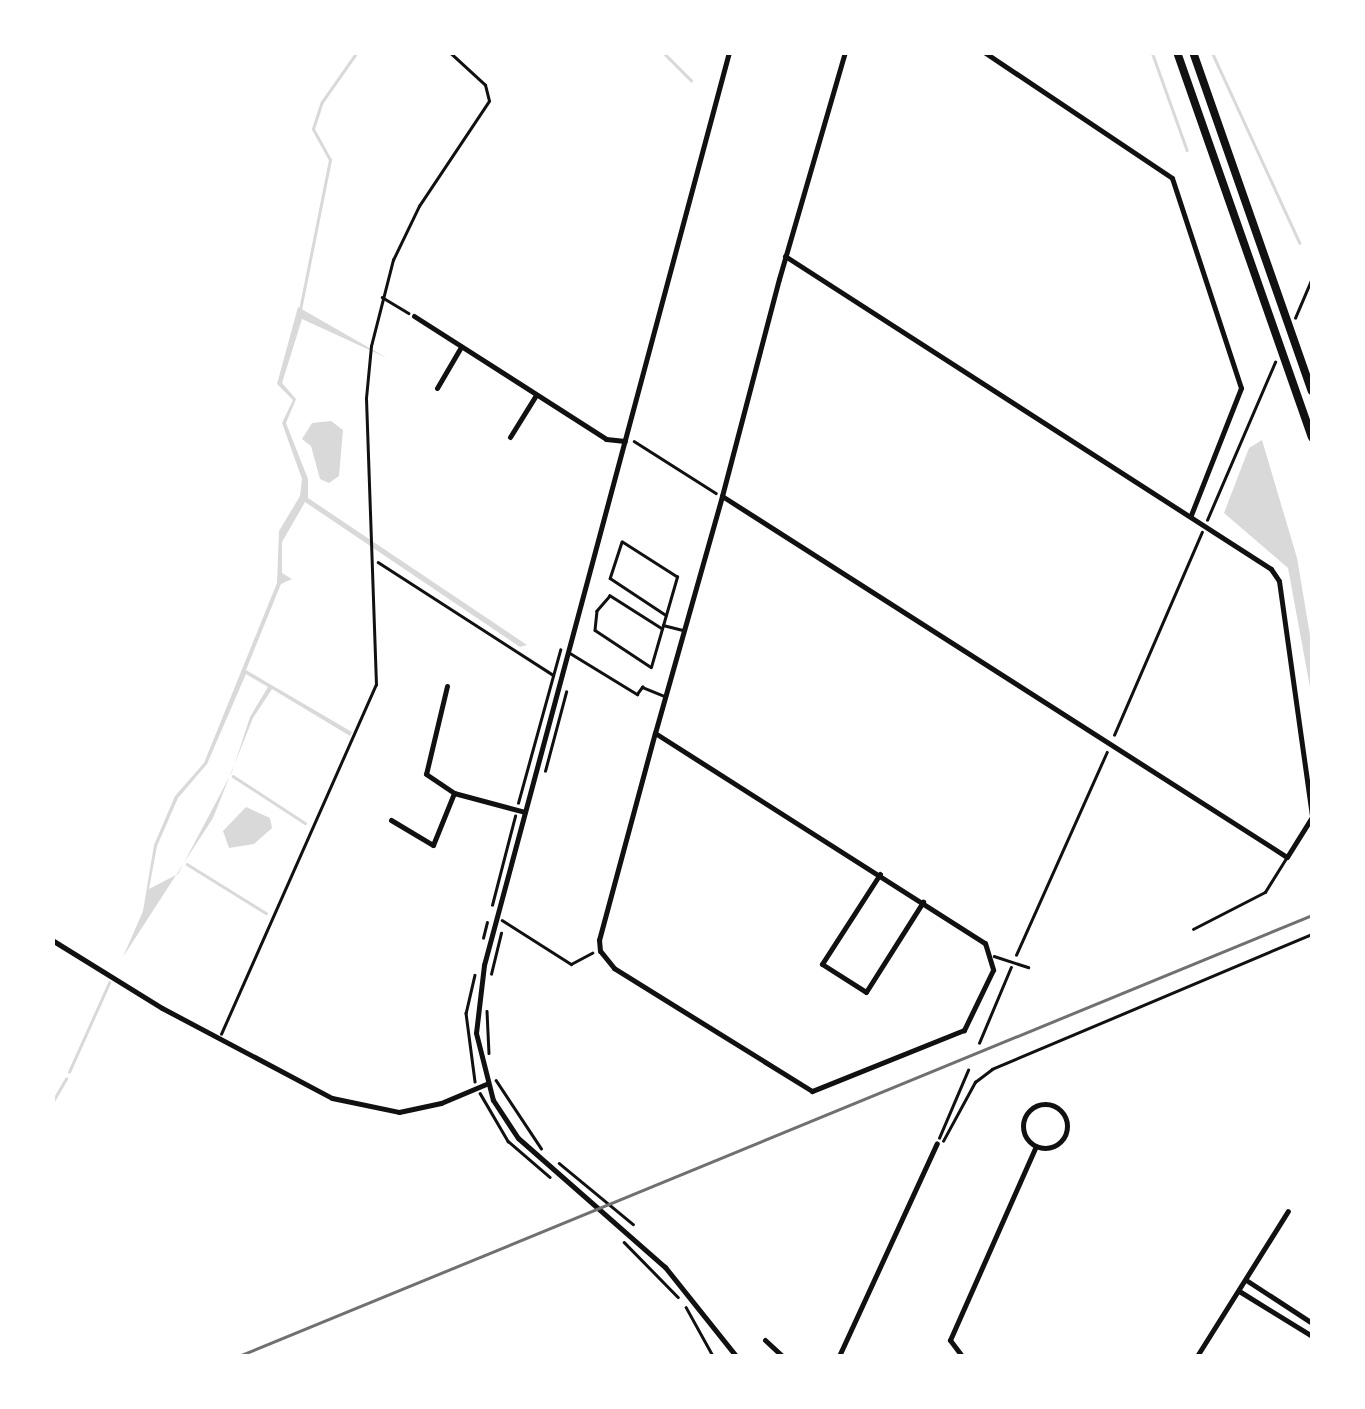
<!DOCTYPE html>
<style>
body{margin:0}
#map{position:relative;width:1365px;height:1409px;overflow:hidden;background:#fff;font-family:Lato,sans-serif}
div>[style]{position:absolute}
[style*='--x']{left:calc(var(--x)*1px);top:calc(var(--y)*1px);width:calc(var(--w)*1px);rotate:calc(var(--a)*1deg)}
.water>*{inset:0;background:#d9d9d9}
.stream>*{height:2.5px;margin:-1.25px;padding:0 1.25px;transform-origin:1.25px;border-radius:1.25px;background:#d9d9d9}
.path>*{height:2.5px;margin:-1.25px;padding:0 1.25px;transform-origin:1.25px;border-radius:1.25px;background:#111}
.service>*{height:2.5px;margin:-1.25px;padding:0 1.25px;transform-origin:1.25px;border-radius:1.25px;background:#111}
.minor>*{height:5px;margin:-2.5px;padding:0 2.5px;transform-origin:2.5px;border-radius:2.5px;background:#111}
.minor>.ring{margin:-2.5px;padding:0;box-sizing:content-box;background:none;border:5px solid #111;border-radius:50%}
.secondary>*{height:8px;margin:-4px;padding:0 4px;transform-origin:4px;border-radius:4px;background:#111}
.rail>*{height:2.5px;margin:-1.25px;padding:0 1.25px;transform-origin:1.25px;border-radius:1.25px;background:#707070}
span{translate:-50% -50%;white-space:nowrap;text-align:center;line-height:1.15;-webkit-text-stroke:10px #fff;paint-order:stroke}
.frame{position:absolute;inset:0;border:55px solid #fff;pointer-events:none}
</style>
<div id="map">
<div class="water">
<div style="clip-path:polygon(evenodd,298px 307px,387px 358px,302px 319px,282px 383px,296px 399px,286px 423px,308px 479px,308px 498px,527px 645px,520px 647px,305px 502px,282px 542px,282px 573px,292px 579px,281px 584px,246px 670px,352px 732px,350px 736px,272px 689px,253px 718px,213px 818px,123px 957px,143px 911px,154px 845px,175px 796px,204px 763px,277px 583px,279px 531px,300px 496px,302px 479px,282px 423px,293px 400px,277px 384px,298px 307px,246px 674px,268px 687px,250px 717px,232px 772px,178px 874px,149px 889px,157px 846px,178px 798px,207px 764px,246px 674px)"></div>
<div style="clip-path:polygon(331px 421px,343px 430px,339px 476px,329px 483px,320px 479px,311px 446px,302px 439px,312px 423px)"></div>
<div style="clip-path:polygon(1262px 440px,1297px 558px,1312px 647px,1312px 698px,1288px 568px,1224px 513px,1249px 448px)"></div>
<div style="clip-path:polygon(246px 807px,270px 818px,272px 828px,254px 844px,229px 848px,223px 831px)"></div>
</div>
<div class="stream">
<div style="--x:663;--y:52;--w:40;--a:45"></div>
<div style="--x:1152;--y:52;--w:104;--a:70.3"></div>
<div style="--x:1212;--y:52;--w:210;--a:65.3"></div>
<div style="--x:300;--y:310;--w:153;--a:-78.7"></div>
<div style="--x:330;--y:160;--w:35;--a:-119"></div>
<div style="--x:313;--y:129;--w:28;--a:-72"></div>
<div style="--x:322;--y:102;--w:61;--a:-55"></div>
<div style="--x:233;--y:776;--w:86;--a:33.1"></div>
<div style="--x:187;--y:864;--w:93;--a:31.8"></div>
<div style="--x:69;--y:1072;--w:98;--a:-65.8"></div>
<div style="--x:52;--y:1103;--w:28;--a:-60"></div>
</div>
<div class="path">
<div style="--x:382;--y:297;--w:31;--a:31"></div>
<div style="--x:1295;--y:318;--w:43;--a:-67"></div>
<div style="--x:634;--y:441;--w:97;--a:32.4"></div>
<div style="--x:1207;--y:520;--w:172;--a:-66.7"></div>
<div style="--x:378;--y:562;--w:207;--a:32.8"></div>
<div style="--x:1114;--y:735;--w:221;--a:-66.6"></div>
<div style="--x:545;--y:771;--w:82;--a:-75.1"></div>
<div style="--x:518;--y:803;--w:159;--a:-74.6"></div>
<div style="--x:492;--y:905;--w:92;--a:-75.5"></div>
<div style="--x:502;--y:920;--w:82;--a:32.5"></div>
<div style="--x:571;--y:964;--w:24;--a:-28"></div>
<div style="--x:483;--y:938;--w:16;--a:-76"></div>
<div style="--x:1016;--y:955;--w:222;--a:-65.9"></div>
<div style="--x:491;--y:974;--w:42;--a:-76.3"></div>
<div style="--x:475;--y:975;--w:39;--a:103"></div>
<div style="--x:466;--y:1013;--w:69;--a:82.5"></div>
<div style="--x:487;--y:1011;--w:42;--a:87.3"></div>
<div style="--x:221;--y:1034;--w:382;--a:-66.1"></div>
<div style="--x:376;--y:685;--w:287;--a:-92"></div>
<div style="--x:366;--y:398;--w:52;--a:-84.5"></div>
<div style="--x:371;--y:346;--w:89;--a:-75.7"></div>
<div style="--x:393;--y:260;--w:60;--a:-64.3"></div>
<div style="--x:419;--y:206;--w:126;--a:-56.3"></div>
<div style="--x:489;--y:101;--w:16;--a:-104"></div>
<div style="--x:485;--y:85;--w:49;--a:-137.5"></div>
<div style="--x:979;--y:1043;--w:82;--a:-67.2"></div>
<div style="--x:496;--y:1080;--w:82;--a:56.5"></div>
<div style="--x:480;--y:1093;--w:56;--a:59.7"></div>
<div style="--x:508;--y:1141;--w:55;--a:40.6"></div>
<div style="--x:939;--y:1138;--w:74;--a:-66.9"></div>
<div style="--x:943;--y:1141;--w:67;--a:-61.5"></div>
<div style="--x:975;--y:1082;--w:21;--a:-37"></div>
<div style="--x:992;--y:1069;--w:347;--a:-22.9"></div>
<div style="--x:559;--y:1163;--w:96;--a:39.5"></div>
<div style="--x:624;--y:1242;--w:77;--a:45.5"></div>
<div style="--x:686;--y:1307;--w:56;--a:61.1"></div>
</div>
<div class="service">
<div style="--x:663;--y:625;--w:21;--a:14"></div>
<div style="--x:662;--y:629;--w:62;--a:-147.6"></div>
<div style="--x:610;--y:596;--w:20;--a:131"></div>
<div style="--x:597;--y:611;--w:19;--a:96"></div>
<div style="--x:595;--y:630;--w:67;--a:33.5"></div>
<div style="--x:651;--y:667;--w:94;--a:-73.9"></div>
<div style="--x:677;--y:577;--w:65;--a:-147.5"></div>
<div style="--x:622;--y:542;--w:38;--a:108"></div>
<div style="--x:610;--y:578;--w:67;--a:33.5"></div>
<div style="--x:570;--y:653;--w:79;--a:31.5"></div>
<div style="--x:637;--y:694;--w:9;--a:-54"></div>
<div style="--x:642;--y:687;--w:24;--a:22"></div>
<div style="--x:1193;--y:929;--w:81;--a:-27.2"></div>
<div style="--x:1265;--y:892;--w:40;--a:-58"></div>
<div style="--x:994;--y:956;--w:36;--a:18"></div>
</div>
<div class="minor">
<div style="--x:729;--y:52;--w:945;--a:105.02"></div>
<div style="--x:484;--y:965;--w:68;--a:96.7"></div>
<div style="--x:476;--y:1033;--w:69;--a:75.8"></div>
<div style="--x:493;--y:1100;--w:45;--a:56.7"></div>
<div style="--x:518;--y:1138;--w:196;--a:41.3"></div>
<div style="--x:665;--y:1267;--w:114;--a:51.4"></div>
<div style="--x:984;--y:52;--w:226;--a:33.8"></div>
<div style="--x:1172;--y:178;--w:221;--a:71.8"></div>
<div style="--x:1241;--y:388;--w:136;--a:111.5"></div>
<div style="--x:785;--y:256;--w:578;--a:32.78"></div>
<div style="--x:1271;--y:569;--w:14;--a:56"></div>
<div style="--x:1279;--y:581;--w:237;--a:82"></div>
<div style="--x:414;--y:316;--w:228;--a:32.6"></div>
<div style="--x:606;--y:439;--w:19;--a:6"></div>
<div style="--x:437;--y:388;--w:48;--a:-59.7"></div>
<div style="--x:510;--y:437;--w:49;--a:-58.2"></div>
<div style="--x:722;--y:496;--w:670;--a:32.58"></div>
<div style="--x:1287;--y:857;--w:47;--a:-58"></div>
<div style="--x:447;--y:686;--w:90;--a:103.4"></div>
<div style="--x:426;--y:774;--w:34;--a:34"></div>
<div style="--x:454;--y:793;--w:73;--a:15"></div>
<div style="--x:655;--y:733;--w:391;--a:32.5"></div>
<div style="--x:985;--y:943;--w:28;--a:73"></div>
<div style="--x:993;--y:970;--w:67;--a:115.8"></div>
<div style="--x:964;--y:1030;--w:164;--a:158.1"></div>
<div style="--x:812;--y:1091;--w:233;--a:-148.2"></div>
<div style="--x:614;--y:968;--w:22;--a:-129"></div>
<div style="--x:600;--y:951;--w:11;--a:-95"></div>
<div style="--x:599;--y:940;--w:214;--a:-74.9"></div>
<div style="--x:655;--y:733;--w:246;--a:-74.2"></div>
<div style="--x:722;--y:496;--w:224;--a:-75.3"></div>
<div style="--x:779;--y:279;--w:236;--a:-73.8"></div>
<div style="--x:391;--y:820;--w:49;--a:30.8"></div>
<div style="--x:433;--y:845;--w:56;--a:-68"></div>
<div style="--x:880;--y:874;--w:107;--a:122.8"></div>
<div style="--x:822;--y:964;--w:52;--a:32.5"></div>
<div style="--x:866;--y:992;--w:107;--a:-57.7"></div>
<div style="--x:52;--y:940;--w:129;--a:31.7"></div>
<div style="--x:162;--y:1008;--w:192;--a:27.9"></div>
<div style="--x:332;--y:1098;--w:68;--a:11.8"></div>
<div style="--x:399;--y:1112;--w:43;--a:-12.1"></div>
<div style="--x:441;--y:1103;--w:49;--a:-22.9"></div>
<div class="ring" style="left:1023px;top:1104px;width:39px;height:39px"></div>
<div style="--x:1246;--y:1280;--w:79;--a:33.1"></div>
<div style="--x:1239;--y:1291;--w:86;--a:31.7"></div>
<div style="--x:765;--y:1340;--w:23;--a:43"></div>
<div style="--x:839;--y:1356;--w:234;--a:-65.3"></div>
<div style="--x:962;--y:1356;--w:20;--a:-127"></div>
<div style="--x:950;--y:1340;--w:212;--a:-66.1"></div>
<div style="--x:1197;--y:1356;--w:171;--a:-57.9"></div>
</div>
<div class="secondary">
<div style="--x:1177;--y:52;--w:408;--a:70.7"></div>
<div style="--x:1193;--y:52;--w:359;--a:70.7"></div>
</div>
<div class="rail">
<div style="--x:239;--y:1356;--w:1160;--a:-22.34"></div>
</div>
<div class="frame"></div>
</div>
